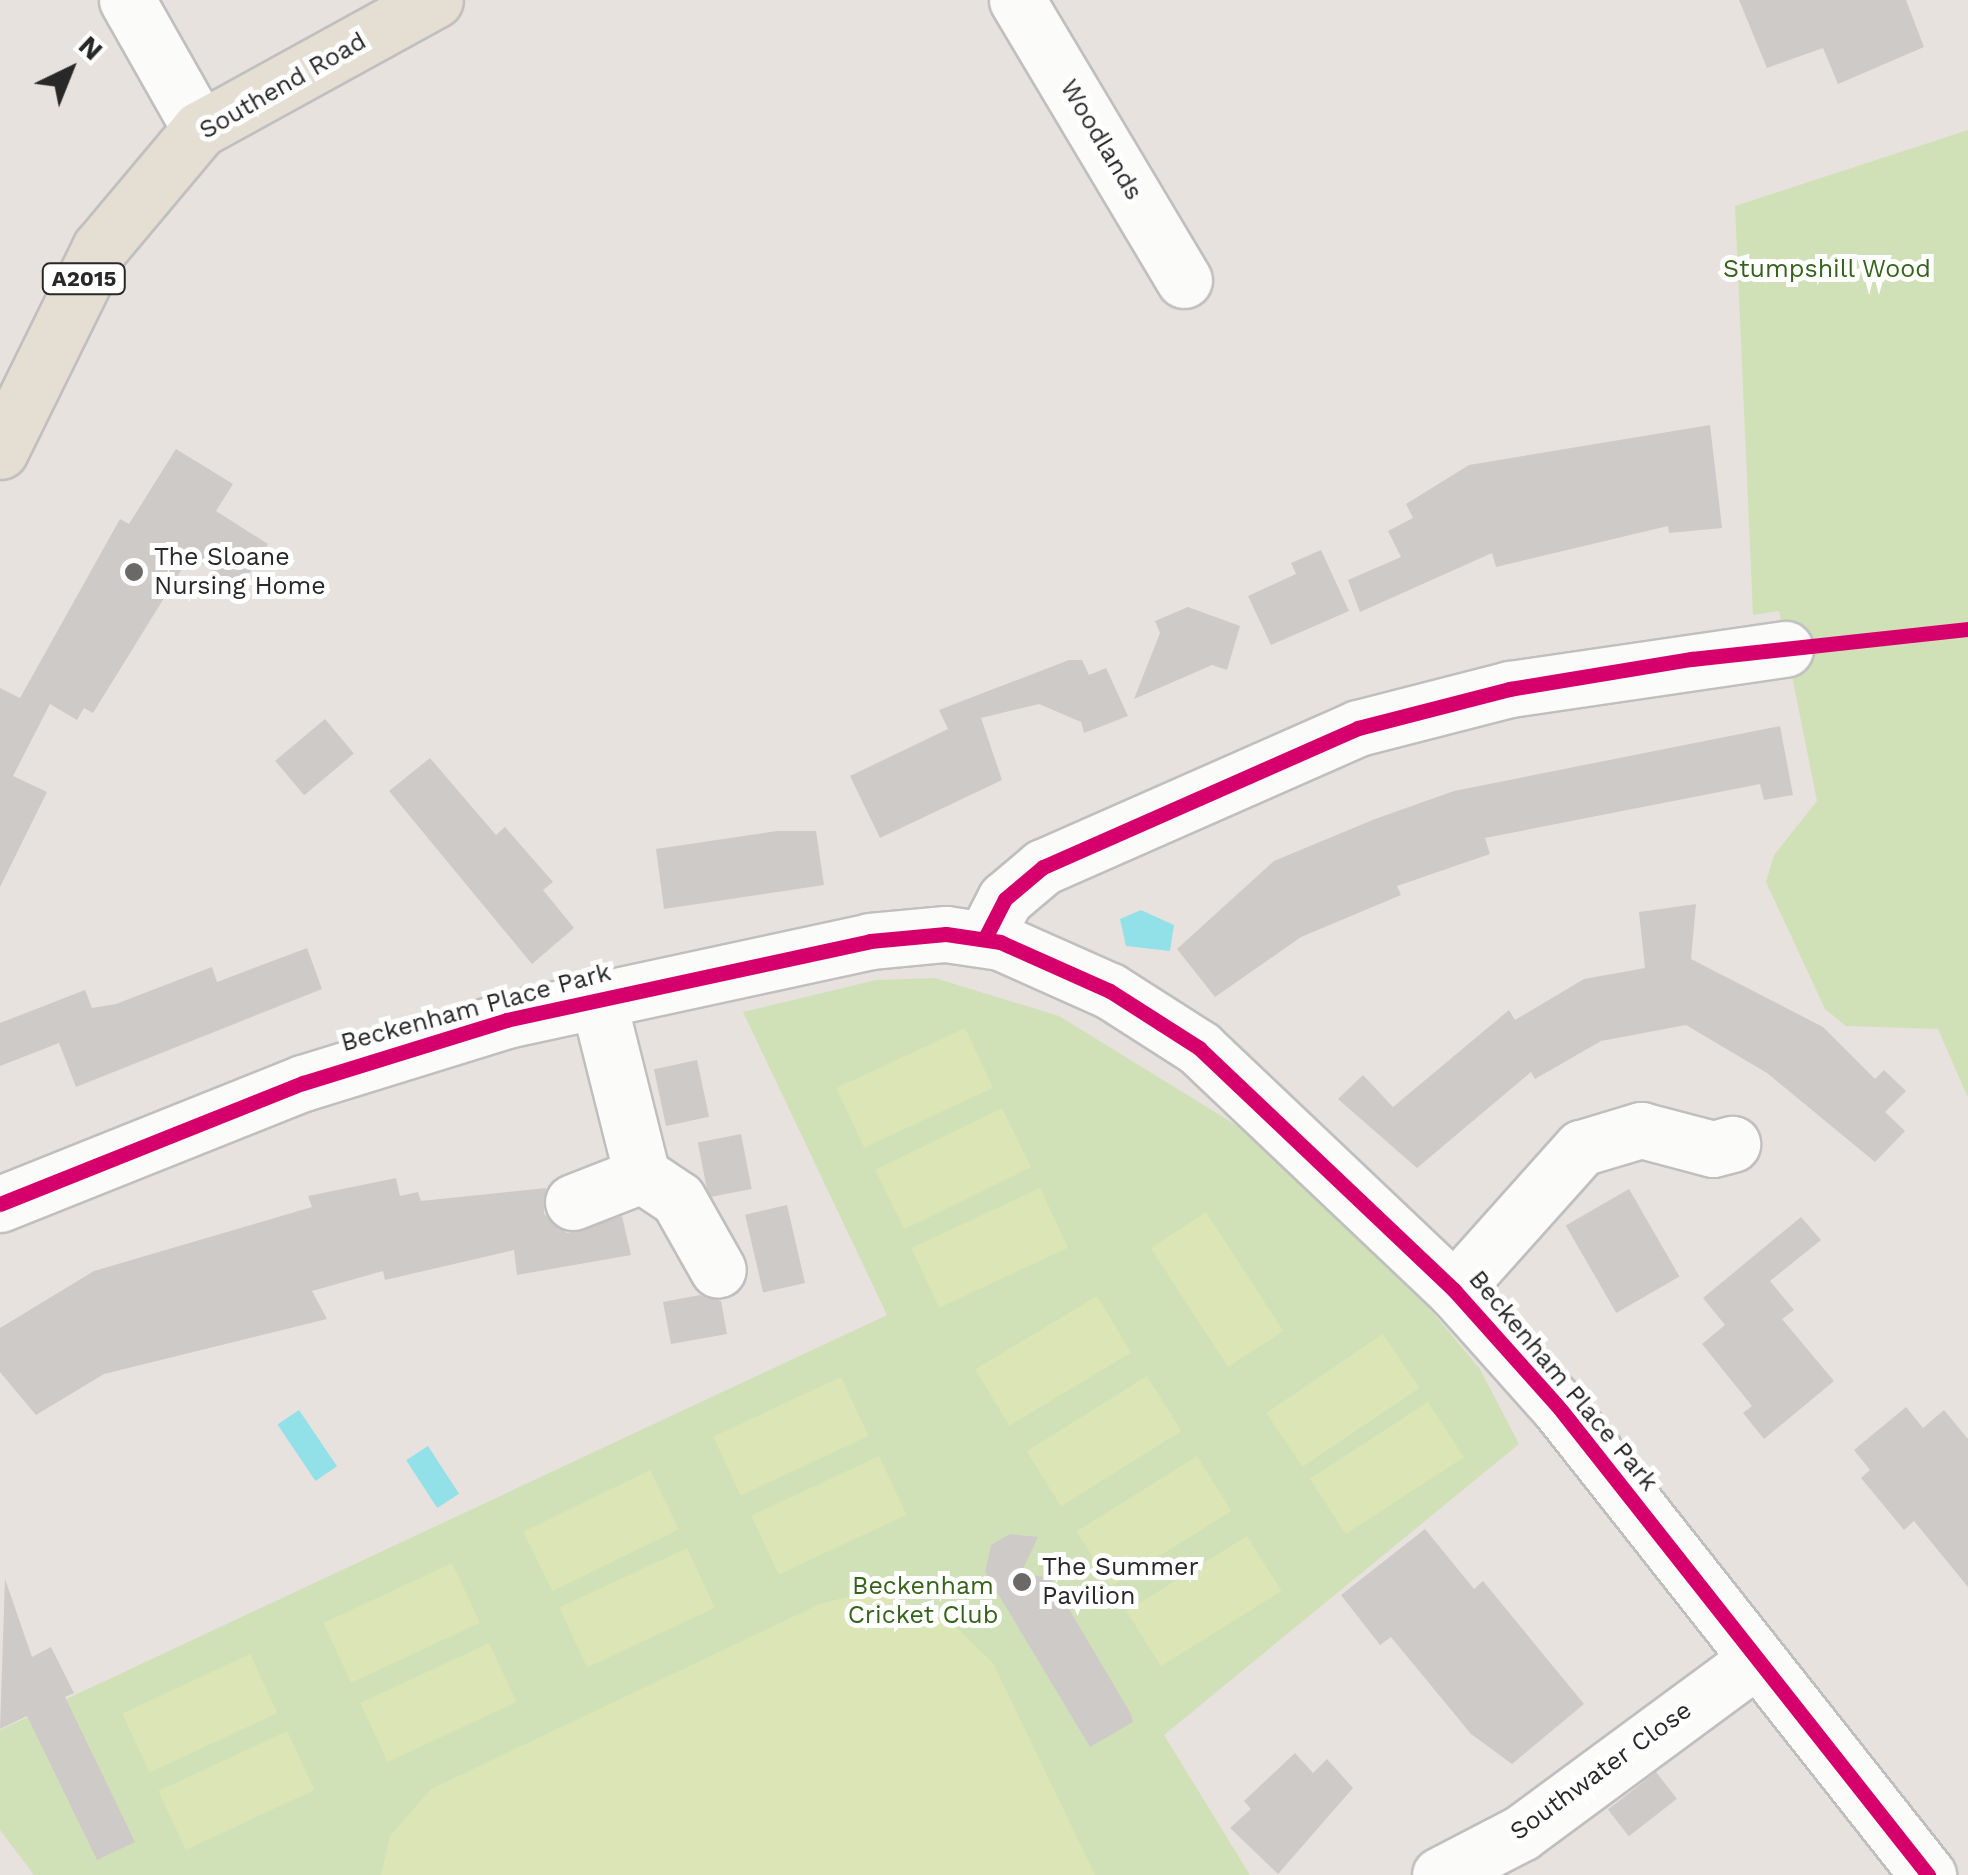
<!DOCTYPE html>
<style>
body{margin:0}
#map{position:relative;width:1968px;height:1875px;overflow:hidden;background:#e7e2de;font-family:"Work Sans",sans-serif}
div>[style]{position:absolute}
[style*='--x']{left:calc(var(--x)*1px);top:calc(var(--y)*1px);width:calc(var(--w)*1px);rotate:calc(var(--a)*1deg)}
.green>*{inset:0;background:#d0e1b7}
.pitch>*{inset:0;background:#dbe5b5;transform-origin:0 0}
.water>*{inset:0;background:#92e1e8;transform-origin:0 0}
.building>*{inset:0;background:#cecac8;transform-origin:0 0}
.roads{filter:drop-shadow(2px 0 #c0bfbf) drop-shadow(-2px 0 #c0bfbf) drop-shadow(0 2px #c0bfbf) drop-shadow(0 -2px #c0bfbf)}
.minor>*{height:55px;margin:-27.5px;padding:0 27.5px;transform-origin:27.5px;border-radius:27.5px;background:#fbfbfa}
.major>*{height:55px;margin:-27.5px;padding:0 27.5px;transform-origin:27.5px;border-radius:27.5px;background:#e5ded3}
.cycleway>*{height:15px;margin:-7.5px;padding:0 7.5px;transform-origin:7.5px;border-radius:7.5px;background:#d6006c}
.dots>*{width:28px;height:28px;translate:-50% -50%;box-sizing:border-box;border:5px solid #fff;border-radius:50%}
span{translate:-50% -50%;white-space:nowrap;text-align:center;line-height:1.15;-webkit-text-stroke:10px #fff;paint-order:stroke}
.shield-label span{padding:2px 8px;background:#fff;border:2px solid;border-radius:8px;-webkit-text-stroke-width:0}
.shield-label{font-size:22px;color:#282828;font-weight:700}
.street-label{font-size:25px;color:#282828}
.park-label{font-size:25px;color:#36631b}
.poi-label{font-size:25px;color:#282828}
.left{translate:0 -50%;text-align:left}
.north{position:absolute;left:20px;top:20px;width:100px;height:100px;-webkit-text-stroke:8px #fff;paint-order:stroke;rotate:43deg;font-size:28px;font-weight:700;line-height:40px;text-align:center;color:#282828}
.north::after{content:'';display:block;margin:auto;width:35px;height:45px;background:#282828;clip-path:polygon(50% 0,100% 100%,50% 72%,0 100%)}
</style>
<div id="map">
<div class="green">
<div style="clip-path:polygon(1968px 130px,1968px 1098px,1938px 1029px,1846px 1026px,1825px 1009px,1766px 882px,1774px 855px,1817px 801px,1779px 611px,1753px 615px,1735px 206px)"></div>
<div style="clip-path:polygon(935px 978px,1059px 1016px,1254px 1136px,1410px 1285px,1480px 1369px,1519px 1444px,1164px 1735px,1250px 1875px,34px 1875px,0 1830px,0 1730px,887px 1315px,743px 1012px,876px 980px)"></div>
</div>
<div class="pitch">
<div style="left:965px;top:1028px;width:66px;height:142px;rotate:65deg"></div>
<div style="left:1002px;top:1108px;width:66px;height:141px;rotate:64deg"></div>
<div style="left:1040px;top:1188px;width:66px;height:142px;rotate:65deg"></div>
<div style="left:1206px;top:1212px;width:142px;height:66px;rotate:57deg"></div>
<div style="left:1097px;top:1296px;width:66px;height:142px;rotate:59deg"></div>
<div style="left:1383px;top:1334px;width:65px;height:141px;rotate:56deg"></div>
<div style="left:1147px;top:1376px;width:65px;height:142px;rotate:58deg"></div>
<div style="left:841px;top:1377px;width:65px;height:141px;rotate:65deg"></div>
<div style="left:1428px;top:1402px;width:66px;height:141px;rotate:57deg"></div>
<div style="left:879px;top:1456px;width:65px;height:141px;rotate:65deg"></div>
<div style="left:1197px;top:1456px;width:65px;height:142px;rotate:58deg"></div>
<div style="left:650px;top:1470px;width:66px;height:141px;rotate:64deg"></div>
<div style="left:1247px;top:1536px;width:65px;height:142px;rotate:58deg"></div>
<div style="left:687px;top:1548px;width:66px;height:141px;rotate:65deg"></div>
<div style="left:452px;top:1563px;width:66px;height:142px;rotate:65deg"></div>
<div style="clip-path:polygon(874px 1591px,944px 1616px,993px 1663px,1095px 1875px,381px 1875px,390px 1836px,431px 1789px,822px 1603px)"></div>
<div style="left:489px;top:1643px;width:65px;height:142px;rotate:65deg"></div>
<div style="left:250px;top:1654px;width:65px;height:141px;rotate:65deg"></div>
<div style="left:287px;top:1731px;width:65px;height:142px;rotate:65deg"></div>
</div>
<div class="water">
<div style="clip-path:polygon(1141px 910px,1174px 925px,1170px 951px,1126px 946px,1120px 919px)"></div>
<div style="left:299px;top:1410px;width:68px;height:26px;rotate:56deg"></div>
<div style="left:428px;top:1446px;width:57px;height:26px;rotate:57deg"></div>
</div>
<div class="building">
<div style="clip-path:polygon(1739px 0,1906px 0,1924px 47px,1838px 84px,1823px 48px,1767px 68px)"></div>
<div style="clip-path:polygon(1710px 425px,1722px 528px,1669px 533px,1668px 526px,1496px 567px,1492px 553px,1360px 612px,1348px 580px,1401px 557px,1388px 531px,1413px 518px,1406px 504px,1469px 465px)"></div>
<div style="clip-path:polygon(176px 449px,233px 484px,216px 511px,268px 544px,240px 588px,190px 556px,93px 713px,84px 708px,77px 720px,50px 704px,13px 776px,47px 792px,0 887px,0 688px,20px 698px,120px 519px,129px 524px)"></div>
<div style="clip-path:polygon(1321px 550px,1349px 611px,1271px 645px,1248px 596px,1296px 574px,1291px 563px)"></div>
<div style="clip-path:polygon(1188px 607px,1240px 626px,1227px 670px,1212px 665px,1134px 699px,1160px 633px,1155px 621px)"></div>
<div style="clip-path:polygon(1069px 660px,1082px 660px,1089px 675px,1106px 668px,1128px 716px,1084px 733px,1081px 722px,1039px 704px,981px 718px,1002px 780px,880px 838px,850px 776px,948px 729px,939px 710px)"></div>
<div style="left:325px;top:719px;width:45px;height:65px;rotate:50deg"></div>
<div style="clip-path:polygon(1780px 726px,1793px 795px,1764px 800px,1760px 784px,1485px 838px,1490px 854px,1397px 886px,1401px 895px,1301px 937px,1215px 997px,1177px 949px,1274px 861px,1375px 819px,1454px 791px)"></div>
<div style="clip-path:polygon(430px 758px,496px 835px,505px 827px,553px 882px,543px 890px,574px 928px,532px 964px,389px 791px)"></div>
<div style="clip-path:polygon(777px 831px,816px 831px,824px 885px,664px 909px,656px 849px)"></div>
<div style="clip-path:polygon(1696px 904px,1691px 959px,1823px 1027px,1875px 1079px,1884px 1070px,1906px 1091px,1885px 1112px,1905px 1131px,1875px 1162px,1767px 1073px,1686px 1025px,1601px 1041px,1535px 1079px,1531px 1072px,1417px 1168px,1338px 1099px,1363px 1075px,1393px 1107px,1509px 1010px,1515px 1020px,1584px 979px,1645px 968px,1639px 912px)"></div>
<div style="clip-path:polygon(307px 948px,322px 989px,76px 1087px,59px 1043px,0 1066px,0 1023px,85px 990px,92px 1008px,116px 1004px,212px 967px,217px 982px)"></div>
<div style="left:697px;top:1060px;width:58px;height:44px;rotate:78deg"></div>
<div style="left:741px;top:1134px;width:56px;height:44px;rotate:79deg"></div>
<div style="clip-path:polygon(396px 1178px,400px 1196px,418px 1192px,421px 1201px,546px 1188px,544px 1214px,567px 1233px,622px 1216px,631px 1255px,517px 1275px,514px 1250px,385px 1280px,383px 1271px,312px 1291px,327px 1319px,104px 1374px,36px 1415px,0 1372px,0 1328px,94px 1271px,312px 1207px,308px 1196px)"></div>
<div style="left:1629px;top:1189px;width:101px;height:73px;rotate:60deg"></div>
<div style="left:787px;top:1205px;width:80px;height:43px;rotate:77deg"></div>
<div style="clip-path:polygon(1801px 1217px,1821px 1240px,1770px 1281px,1794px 1310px,1782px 1319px,1834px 1381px,1764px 1439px,1743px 1413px,1752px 1406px,1702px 1344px,1725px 1325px,1703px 1298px)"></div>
<div style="clip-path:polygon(700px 1295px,721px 1301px,727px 1334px,671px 1344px,663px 1302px)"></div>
<div style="clip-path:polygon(1906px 1407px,1923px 1428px,1944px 1410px,1968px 1439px,1968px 1587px,1914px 1521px,1904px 1530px,1861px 1478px,1870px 1470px,1854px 1450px)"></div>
<div style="clip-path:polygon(1425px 1529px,1474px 1589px,1483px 1581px,1584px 1704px,1512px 1764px,1471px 1734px,1391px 1637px,1380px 1645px,1341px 1595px)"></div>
<div style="clip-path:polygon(1010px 1534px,1038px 1537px,1020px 1575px,1050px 1577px,1131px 1714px,1133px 1722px,1090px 1747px,985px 1572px,991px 1545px)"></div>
<div style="clip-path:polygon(5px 1579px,32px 1657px,51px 1647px,74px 1693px,65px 1697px,135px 1842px,97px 1860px,27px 1716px,0 1729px)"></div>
<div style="clip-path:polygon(1295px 1753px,1313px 1773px,1327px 1759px,1353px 1788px,1278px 1874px,1230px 1828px,1251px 1809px,1244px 1801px)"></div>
<div style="left:1656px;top:1772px;width:34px;height:61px;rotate:52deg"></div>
</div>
<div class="roads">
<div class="minor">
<div style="--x:127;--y:0;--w:148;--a:60.5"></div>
<div style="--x:1017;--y:0;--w:326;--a:59.2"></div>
<div style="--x:985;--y:938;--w:44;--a:-62.9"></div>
<div style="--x:1005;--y:899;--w:50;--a:-40.1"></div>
<div style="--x:1043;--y:867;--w:344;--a:-23.8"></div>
<div style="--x:1358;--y:728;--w:157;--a:-14.4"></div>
<div style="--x:1510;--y:689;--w:278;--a:-8.3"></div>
<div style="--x:598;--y:1000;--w:180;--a:75.9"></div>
<div style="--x:642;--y:1175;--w:43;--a:33.7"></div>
<div style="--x:678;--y:1199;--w:81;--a:60.6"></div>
<div style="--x:573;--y:1202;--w:74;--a:-21.4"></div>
<div style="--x:0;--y:1204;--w:326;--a:-21.8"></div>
<div style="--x:303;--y:1083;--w:213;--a:-17.2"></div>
<div style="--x:506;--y:1020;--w:372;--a:-12.2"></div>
<div style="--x:870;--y:941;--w:76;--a:-5.3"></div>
<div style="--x:946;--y:934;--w:55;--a:8.4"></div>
<div style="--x:1000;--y:942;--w:120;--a:24"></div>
<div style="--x:1110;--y:991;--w:106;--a:32.6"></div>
<div style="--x:1199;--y:1048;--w:352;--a:43.5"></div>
<div style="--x:1454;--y:1290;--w:154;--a:48.2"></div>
<div style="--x:1557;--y:1405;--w:599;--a:51.71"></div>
<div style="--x:1454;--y:1290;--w:191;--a:-48.2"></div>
<div style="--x:1581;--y:1148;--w:63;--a:-16.7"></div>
<div style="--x:1641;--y:1130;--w:74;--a:14.8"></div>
<div style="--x:1713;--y:1149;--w:20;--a:-15"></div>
<div style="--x:1440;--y:1875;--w:91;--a:-27.4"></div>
<div style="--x:1521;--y:1833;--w:293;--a:-36.4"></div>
</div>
<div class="major">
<div style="--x:0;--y:451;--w:226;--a:-63.8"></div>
<div style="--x:100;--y:248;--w:155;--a:-50"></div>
<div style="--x:200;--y:129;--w:268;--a:-28.8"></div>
</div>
</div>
<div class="cycleway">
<div style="--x:985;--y:938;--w:44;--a:-62.9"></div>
<div style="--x:1005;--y:899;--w:50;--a:-40.1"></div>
<div style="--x:1043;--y:867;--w:344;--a:-23.8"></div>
<div style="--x:1358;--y:728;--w:157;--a:-14.4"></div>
<div style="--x:1510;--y:689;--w:184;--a:-9.4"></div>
<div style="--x:1692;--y:659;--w:278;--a:-6.2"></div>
<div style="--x:0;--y:1204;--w:326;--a:-21.8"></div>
<div style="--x:303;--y:1083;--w:213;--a:-17.2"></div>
<div style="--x:506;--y:1020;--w:372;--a:-12.2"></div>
<div style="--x:870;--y:941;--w:76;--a:-5.3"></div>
<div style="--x:946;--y:934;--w:55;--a:8.4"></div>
<div style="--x:1000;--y:942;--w:120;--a:24"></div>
<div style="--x:1110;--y:991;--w:106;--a:32.6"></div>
<div style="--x:1199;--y:1048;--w:352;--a:43.5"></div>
<div style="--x:1454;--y:1290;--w:154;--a:48.2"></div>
<div style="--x:1557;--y:1405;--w:599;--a:51.71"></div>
</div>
<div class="dots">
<div style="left:134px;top:572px;background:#6b6968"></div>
<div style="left:1022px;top:1582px;background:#6b6968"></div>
</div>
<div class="shield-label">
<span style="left:84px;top:279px">A2015</span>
</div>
<div class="street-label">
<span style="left:283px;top:86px;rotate:-30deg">Southend Road</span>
<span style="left:1101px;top:140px;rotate:59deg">Woodlands</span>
<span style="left:476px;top:1008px;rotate:-15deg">Beckenham Place Park</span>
<span style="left:1563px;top:1381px;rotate:50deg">Beckenham Place Park</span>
<span style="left:1601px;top:1771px;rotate:-36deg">Southwater Close</span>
</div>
<div class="park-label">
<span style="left:1827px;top:269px">Stumpshill Wood</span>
<span style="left:923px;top:1601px">Beckenham<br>Cricket Club</span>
</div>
<div class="poi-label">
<span class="left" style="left:154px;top:572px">The Sloane<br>Nursing Home</span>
<span class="left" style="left:1042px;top:1582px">The Summer<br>Pavilion</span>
</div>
<div class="north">N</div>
</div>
